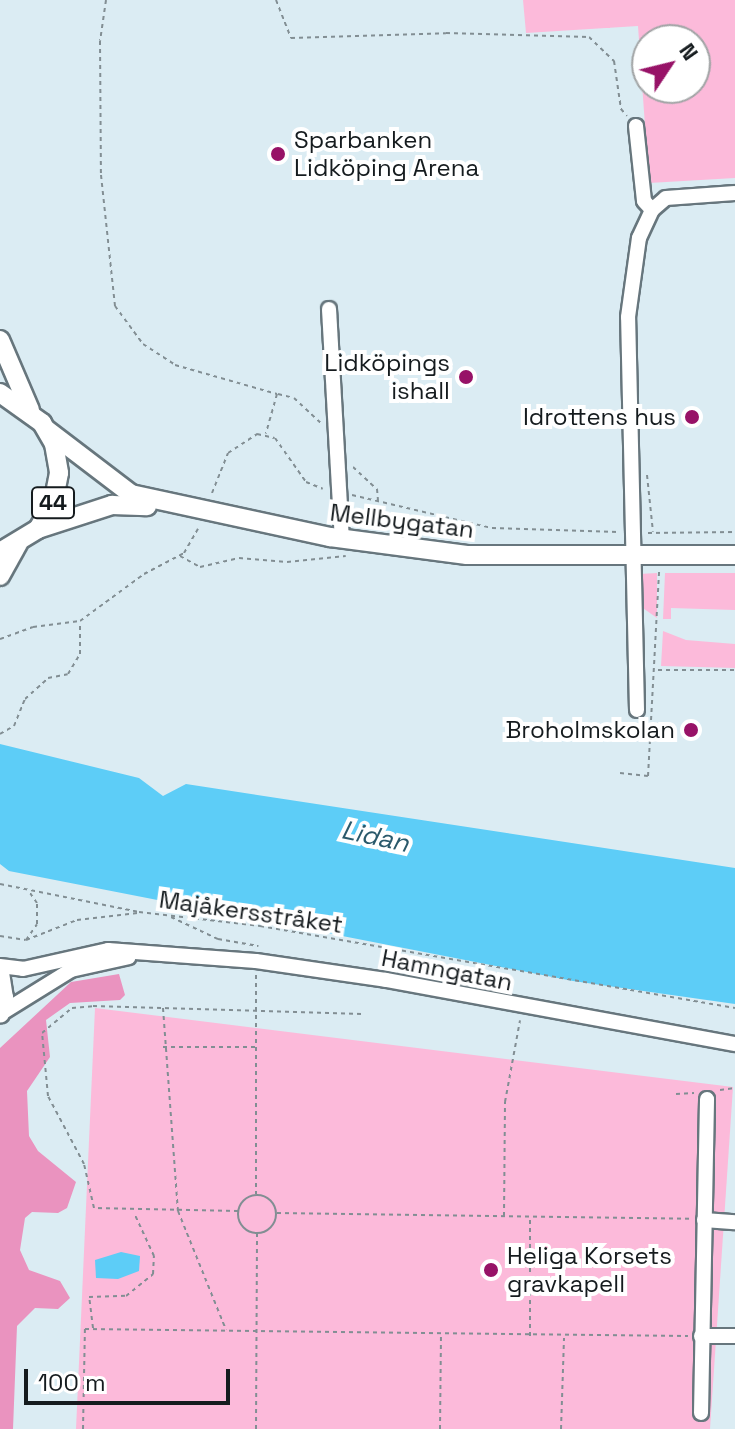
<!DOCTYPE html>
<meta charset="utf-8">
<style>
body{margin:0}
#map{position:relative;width:735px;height:1429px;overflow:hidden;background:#dbecf3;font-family:"Space Grotesk",sans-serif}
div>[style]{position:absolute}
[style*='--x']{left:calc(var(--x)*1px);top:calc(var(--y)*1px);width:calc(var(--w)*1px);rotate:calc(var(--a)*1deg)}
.green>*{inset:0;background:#fcbada}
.forest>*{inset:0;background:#ea93bf}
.water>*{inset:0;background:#5dcdf7}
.path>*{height:2px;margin-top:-1px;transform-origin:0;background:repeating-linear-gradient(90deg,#828e93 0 4px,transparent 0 8px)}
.path>.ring{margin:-1px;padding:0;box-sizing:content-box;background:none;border:2px solid #828e93;border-radius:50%}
.roads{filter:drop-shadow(2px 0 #67767d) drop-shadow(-2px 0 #67767d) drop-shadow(0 2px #67767d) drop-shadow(0 -2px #67767d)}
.minor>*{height:14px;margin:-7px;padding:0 7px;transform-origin:7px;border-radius:7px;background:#fff}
.major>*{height:18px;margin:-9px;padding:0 9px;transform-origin:9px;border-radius:9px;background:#fff}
.dots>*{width:22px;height:22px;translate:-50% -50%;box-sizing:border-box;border:4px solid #fff;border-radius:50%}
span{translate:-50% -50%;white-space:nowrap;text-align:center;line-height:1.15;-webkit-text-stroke:8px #fff;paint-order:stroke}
.shield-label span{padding:2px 6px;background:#fff;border:2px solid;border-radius:6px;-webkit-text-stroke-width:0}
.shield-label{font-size:22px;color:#151b1e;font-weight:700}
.poi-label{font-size:24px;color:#151b1e}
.left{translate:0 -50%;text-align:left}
.right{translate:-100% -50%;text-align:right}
.street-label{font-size:24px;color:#151b1e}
.water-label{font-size:26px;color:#2a596b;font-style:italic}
.north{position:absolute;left:631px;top:24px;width:80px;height:80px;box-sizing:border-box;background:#fff;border:2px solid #a1a4a5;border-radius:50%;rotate:55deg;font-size:22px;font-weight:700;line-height:32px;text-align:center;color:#151b1e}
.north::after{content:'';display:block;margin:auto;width:28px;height:36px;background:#971267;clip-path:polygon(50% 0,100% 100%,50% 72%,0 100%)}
.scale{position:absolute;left:24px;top:1369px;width:206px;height:36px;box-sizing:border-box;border:4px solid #151b1e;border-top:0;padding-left:10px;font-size:24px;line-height:28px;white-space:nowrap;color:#151b1e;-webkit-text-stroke:6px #fff;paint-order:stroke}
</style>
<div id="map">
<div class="green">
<div style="clip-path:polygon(evenodd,523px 0,735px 0,735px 178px,649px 183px,638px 26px,526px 33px,523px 0,647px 40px,695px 40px,695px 88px,647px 88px,647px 40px)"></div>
<div style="clip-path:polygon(657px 573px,657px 618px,640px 606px,639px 574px)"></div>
<div style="clip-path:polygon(665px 573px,735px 573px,735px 610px,671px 608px,671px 619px,663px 619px)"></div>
<div style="clip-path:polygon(663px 631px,686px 640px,735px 644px,735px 668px,661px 666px)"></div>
<div style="clip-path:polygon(95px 1008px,733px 1087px,710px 1429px,76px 1429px)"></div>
</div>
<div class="forest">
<div style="clip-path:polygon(119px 974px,125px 995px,120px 1000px,70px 1003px,46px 1020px,50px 1057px,27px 1091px,29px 1136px,38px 1151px,76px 1182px,67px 1208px,58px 1213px,32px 1212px,25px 1218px,20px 1250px,29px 1270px,60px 1281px,70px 1298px,58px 1309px,35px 1308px,17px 1326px,13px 1429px,0 1429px,0 1048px,71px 982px)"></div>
</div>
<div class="water">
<div style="clip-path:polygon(0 744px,139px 778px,163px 796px,186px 784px,735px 868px,735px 1004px,573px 981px,9px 871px,0 864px)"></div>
<div style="clip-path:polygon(121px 1252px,140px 1256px,139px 1271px,118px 1279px,96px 1278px,95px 1260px)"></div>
</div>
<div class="path">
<div style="--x:106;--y:0;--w:41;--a:98.3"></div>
<div style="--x:100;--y:41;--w:134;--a:89.6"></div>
<div style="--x:101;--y:175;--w:132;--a:83.9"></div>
<div style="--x:115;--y:306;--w:47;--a:53.6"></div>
<div style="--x:143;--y:344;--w:38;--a:33"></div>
<div style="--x:175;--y:365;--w:106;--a:15.9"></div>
<div style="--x:277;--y:394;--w:41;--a:105.8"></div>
<div style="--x:276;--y:0;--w:41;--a:68.5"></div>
<div style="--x:291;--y:38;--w:155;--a:-1.8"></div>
<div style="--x:446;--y:33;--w:143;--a:1.6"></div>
<div style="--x:589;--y:37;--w:35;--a:44"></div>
<div style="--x:614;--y:61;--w:49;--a:81.7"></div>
<div style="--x:621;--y:109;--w:9;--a:49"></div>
<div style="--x:278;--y:394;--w:16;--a:14"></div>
<div style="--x:294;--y:398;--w:37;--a:43"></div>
<div style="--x:353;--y:467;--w:33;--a:43"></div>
<div style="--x:377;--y:489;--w:12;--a:85"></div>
<div style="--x:647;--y:475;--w:57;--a:84"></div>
<div style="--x:212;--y:493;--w:43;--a:-68.2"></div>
<div style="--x:228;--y:453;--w:35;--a:-33"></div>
<div style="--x:257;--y:434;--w:18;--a:13"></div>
<div style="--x:275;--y:438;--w:54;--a:54.8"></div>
<div style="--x:306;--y:482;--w:18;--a:22"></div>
<div style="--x:352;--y:495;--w:144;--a:13.3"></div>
<div style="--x:492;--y:528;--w:126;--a:1.8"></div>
<div style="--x:648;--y:533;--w:87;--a:-0.7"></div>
<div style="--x:180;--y:556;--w:23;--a:29"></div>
<div style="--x:200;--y:567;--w:40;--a:-13"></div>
<div style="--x:239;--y:558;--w:48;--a:4.8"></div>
<div style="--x:287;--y:562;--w:59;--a:-5.8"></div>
<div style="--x:0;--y:639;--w:35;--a:-20"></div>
<div style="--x:33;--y:627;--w:47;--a:-7.3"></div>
<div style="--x:80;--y:621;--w:79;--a:-36.3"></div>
<div style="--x:144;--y:574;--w:45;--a:-27.7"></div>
<div style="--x:184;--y:553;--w:28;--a:-60"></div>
<div style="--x:658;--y:670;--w:77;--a:0"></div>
<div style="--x:0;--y:734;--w:16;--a:-30"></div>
<div style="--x:14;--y:726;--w:29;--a:-68"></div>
<div style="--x:25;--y:699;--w:31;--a:-42"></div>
<div style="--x:48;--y:678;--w:20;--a:-11"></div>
<div style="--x:68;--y:674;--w:23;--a:-59"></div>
<div style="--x:80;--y:654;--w:32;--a:-90"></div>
<div style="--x:620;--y:773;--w:28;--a:6"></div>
<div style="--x:648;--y:776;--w:205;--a:-86.9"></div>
<div style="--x:0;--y:884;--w:142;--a:11.4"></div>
<div style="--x:139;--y:912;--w:122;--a:6.6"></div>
<div style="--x:260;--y:926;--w:482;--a:9.8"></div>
<div style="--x:171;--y:917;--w:52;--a:25.1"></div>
<div style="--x:218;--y:939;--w:41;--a:9.9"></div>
<div style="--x:0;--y:936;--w:26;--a:9"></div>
<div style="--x:26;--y:940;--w:19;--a:-55"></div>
<div style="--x:37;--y:924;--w:21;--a:-90"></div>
<div style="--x:37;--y:903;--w:16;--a:-125"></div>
<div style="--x:26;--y:940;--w:55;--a:-21.4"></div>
<div style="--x:77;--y:920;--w:61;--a:-6.5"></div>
<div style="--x:256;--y:975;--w:219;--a:90"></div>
<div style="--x:163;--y:1008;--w:204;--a:85.8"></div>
<div style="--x:178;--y:1211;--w:128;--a:68"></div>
<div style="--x:163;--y:1047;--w:93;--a:0"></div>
<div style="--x:720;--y:1090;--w:15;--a:-8"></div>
<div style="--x:676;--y:1094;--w:18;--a:-3"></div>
<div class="ring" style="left:238px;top:1195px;width:36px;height:36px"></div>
<div style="--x:238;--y:1211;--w:144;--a:-178.8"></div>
<div style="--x:94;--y:1208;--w:45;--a:-102.8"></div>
<div style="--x:84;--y:1164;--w:77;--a:-117.9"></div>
<div style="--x:48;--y:1096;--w:63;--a:-95.4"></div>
<div style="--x:42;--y:1033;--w:39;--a:-40"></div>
<div style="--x:72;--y:1008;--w:21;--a:-5"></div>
<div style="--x:93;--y:1006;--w:269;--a:1.7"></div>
<div style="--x:277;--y:1213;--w:415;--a:0.8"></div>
<div style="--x:504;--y:1216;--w:114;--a:-89.5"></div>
<div style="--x:505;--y:1102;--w:83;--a:-79.6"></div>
<div style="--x:93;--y:1328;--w:31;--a:-97"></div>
<div style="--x:89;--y:1297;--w:37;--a:-2"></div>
<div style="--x:126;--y:1296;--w:35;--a:-39"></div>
<div style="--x:153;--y:1274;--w:18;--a:-87"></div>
<div style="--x:154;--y:1256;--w:47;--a:-114.9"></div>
<div style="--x:530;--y:1336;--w:117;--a:-90"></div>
<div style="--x:83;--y:1429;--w:100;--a:-88.9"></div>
<div style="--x:85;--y:1329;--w:603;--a:0.67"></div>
<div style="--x:256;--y:1429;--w:195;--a:-89.7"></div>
<div style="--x:440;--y:1429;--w:93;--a:-89.4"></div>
<div style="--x:561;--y:1429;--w:91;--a:-88.1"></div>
</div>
<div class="roads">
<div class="minor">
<div style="--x:636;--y:126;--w:75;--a:83.9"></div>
<div style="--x:644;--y:201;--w:12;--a:48"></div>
<div style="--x:329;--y:309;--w:230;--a:86.8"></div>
<div style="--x:637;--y:710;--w:393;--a:-91.3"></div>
<div style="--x:628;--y:317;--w:80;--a:-82.1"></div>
<div style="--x:639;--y:238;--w:31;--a:-65"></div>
<div style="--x:652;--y:210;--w:18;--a:-41"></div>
<div style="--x:666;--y:198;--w:69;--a:-4.1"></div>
<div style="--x:0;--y:966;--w:23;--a:7"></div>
<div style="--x:23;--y:969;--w:87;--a:-12.6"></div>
<div style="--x:108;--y:950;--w:148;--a:4.3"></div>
<div style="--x:256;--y:961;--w:131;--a:8.3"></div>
<div style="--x:386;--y:980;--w:355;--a:10.4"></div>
<div style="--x:0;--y:1014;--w:84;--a:-31.8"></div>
<div style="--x:71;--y:970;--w:59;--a:-12.6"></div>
<div style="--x:704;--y:1220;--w:31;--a:4"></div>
<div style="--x:701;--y:1336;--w:34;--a:0"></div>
<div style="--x:701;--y:1413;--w:314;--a:-88.9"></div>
</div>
<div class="major">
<div style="--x:0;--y:340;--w:76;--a:66.8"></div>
<div style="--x:0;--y:393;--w:52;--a:35.5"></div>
<div style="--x:42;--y:423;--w:24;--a:60"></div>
<div style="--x:54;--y:444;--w:29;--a:80"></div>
<div style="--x:59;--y:473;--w:31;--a:101"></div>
<div style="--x:53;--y:503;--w:30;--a:120"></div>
<div style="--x:38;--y:529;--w:44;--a:148.8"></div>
<div style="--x:47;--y:430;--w:106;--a:37.3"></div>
<div style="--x:131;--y:494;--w:204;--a:12.2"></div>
<div style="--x:330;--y:537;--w:138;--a:7.5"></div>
<div style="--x:467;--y:555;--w:268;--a:0"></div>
<div style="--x:38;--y:529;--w:78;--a:-18"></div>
<div style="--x:112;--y:505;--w:35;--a:2"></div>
<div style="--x:0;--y:576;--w:37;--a:-61"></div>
<div style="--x:0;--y:973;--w:24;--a:81"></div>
<div style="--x:4;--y:997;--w:17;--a:103"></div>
</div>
</div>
<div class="dots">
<div style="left:278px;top:154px;background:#971267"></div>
<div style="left:466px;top:377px;background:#971267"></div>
<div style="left:692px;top:417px;background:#971267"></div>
<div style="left:691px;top:730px;background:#971267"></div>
<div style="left:491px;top:1270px;background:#971267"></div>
</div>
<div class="shield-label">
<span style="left:53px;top:503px">44</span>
</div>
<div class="poi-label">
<span class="left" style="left:294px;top:154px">Sparbanken<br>Lidköping Arena</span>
<span class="right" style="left:450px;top:377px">Lidköpings<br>ishall</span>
<span class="right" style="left:676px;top:417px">Idrottens hus</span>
<span class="right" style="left:675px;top:730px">Broholmskolan</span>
<span class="left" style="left:507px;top:1270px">Heliga Korsets<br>gravkapell</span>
</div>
<div class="street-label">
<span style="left:402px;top:521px;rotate:7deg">Mellbygatan</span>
<span style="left:251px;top:912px;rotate:8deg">Majåkersstråket</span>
<span style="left:447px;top:970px;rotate:11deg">Hamngatan</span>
</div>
<div class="water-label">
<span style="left:375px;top:837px;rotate:12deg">Lidan</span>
</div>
<div class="north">N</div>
<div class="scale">100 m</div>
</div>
